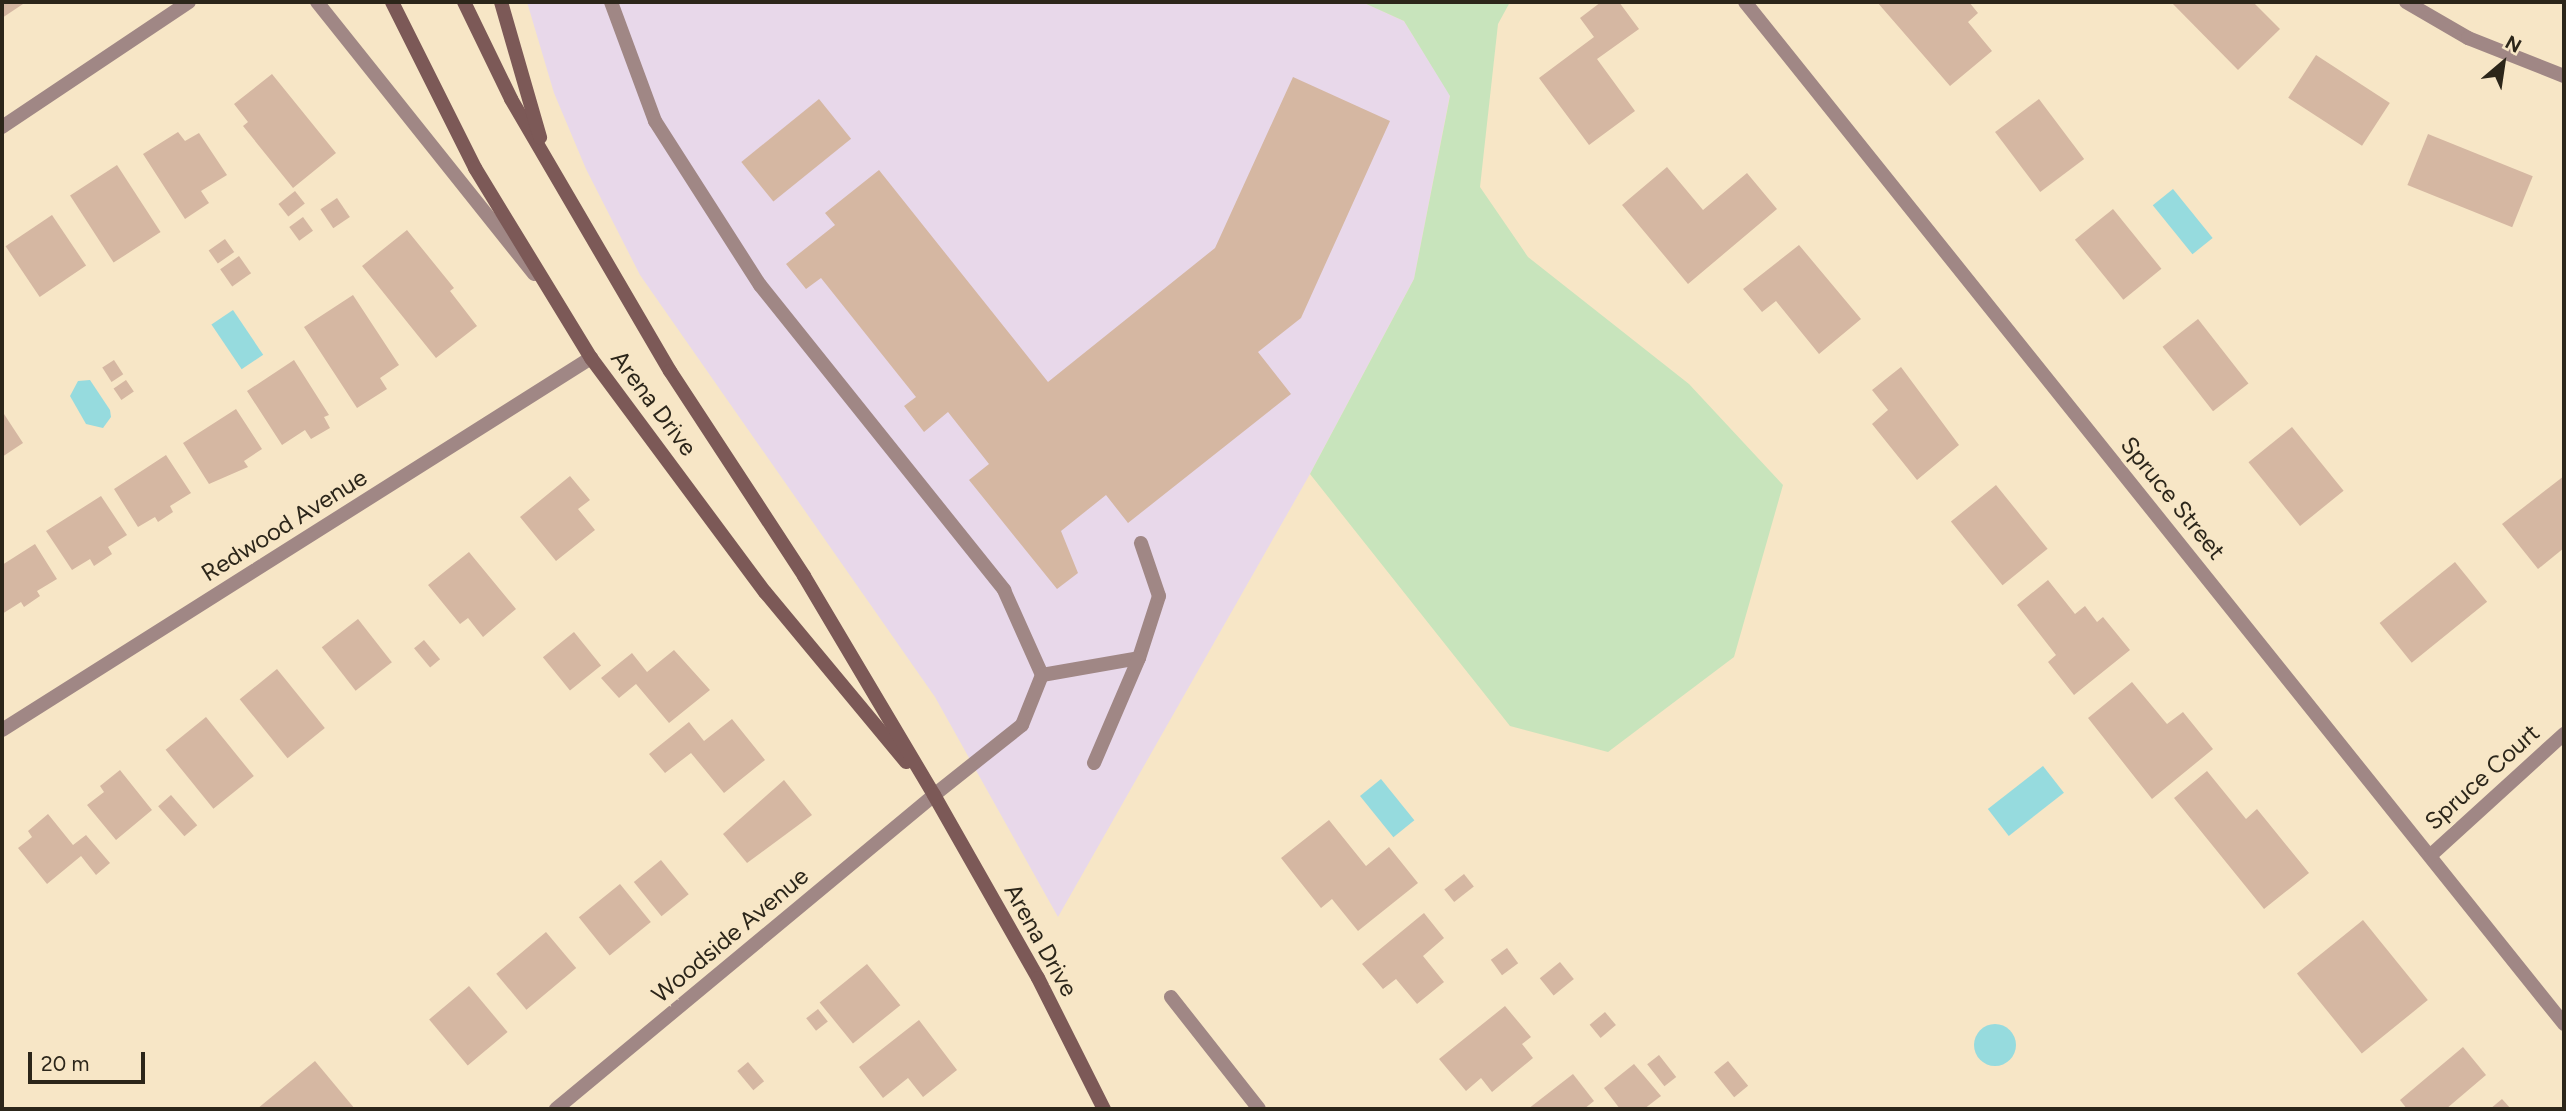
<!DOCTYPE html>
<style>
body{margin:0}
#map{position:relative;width:2566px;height:1111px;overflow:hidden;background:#f7e6c6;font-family:Figtree,sans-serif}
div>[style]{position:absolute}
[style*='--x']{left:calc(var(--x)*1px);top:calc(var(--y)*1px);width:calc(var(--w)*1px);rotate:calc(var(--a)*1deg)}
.education>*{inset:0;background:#e8d8ea}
.green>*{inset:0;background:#c8e4bc}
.water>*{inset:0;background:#96dbde;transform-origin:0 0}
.round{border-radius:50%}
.building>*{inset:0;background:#d5b7a2;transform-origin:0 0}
.lane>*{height:14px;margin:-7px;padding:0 7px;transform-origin:7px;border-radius:7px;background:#a08785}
.street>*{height:14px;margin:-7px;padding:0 7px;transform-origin:7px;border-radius:7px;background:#a08785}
.secondary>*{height:14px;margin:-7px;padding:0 7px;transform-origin:7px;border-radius:7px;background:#7c5957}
span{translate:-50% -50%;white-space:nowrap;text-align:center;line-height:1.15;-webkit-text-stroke:7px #f7e6c6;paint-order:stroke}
.street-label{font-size:24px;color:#2c261a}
.frame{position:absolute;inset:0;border:4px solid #2c261a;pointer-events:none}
.north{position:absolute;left:2468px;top:28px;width:70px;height:70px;-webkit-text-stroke:5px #f7e6c6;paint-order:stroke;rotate:29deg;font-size:19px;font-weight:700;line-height:28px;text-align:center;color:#2c261a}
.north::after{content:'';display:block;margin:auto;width:24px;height:32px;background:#2c261a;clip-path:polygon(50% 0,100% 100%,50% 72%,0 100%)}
.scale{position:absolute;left:28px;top:1052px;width:117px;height:32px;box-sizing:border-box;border:4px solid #2c261a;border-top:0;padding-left:9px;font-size:21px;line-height:24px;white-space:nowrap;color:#2c261a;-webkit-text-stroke:5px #f7e6c6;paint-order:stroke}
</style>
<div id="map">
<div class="education">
<div style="clip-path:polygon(527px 2px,1362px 2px,1404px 21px,1450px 95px,1414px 279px,1310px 474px,1058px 917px,935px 697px,640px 275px,586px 169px,554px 93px)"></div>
</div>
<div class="green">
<div style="clip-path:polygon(1362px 2px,1510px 2px,1498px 24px,1480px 187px,1528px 257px,1689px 384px,1783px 485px,1734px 657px,1608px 752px,1510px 726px,1310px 474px,1414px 279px,1450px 96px,1404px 21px)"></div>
</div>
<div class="water">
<div style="left:2173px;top:189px;width:63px;height:26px;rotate:51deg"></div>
<div style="left:233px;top:310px;width:54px;height:26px;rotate:56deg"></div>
<div style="clip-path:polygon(90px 380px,110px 410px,111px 417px,103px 428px,86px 424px,70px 396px,78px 381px)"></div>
<div style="left:2043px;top:766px;width:34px;height:70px;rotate:52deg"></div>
<div style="left:1381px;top:779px;width:53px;height:27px;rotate:51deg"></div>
<div class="round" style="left:1974px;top:1024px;width:42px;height:42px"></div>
</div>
<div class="building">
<div style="clip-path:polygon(2px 2px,26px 2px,2px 18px)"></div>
<div style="clip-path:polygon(1601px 2px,1619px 2px,1639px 29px,1597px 59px,1635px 111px,1589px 145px,1539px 78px,1594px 37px,1580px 18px)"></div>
<div style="clip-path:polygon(1877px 2px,1969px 2px,1978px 13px,1968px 22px,1992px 51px,1950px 86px)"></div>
<div style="clip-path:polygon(2171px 2px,2253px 2px,2280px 29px,2238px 70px)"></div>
<div style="left:2316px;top:55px;width:88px;height:51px;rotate:33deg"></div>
<div style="clip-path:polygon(272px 74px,336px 153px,293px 188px,243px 126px,248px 122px,234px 104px)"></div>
<div style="clip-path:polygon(1293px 77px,1390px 121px,1301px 318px,1258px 352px,1291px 394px,1128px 523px,1106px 495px,1061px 531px,1078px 573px,1057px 589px,969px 480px,989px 464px,948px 412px,924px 432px,904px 406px,916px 397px,821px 278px,806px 289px,786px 264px,835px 225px,825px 213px,879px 170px,1048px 382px,1215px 248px)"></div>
<div style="left:819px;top:99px;width:51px;height:100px;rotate:51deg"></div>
<div style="left:2039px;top:99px;width:75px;height:55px;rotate:53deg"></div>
<div style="clip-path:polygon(178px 132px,185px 141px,199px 133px,227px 175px,201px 191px,209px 203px,185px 219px,143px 154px)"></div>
<div style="left:2428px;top:134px;width:113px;height:55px;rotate:22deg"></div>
<div style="left:117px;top:165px;width:80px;height:56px;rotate:57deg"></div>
<div style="clip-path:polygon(1667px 167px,1703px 210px,1747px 173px,1777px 209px,1688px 284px,1622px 205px)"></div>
<div style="left:295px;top:191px;width:16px;height:21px;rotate:52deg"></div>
<div style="left:337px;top:198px;width:23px;height:20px;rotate:56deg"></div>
<div style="left:2113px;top:209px;width:77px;height:49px;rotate:51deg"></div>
<div style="left:52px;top:215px;width:61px;height:56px;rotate:56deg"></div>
<div style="left:303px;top:217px;width:17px;height:17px;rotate:54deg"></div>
<div style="clip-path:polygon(407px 230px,454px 288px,450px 291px,477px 326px,436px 358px,362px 266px)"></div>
<div style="left:225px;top:239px;width:16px;height:20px;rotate:55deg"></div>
<div style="clip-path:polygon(1799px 245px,1861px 319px,1819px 354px,1776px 301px,1762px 312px,1743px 289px)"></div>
<div style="left:239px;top:256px;width:21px;height:23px;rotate:55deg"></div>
<div style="clip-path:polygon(353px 295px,399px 365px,380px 378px,387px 389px,357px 408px,304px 327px)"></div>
<div style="left:2198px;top:319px;width:82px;height:45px;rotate:52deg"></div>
<div style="left:114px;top:360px;width:17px;height:14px;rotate:57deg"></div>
<div style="clip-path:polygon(294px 360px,329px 415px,324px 417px,330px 428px,311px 439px,305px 430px,282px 445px,247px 391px)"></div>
<div style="clip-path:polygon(1901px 367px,1959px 445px,1917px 480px,1872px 424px,1888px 410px,1872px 390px)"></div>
<div style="left:126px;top:380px;width:14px;height:15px;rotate:56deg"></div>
<div style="clip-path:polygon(236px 409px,262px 449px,244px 461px,248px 467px,209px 484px,183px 443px)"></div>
<div style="clip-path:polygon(2px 411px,23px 443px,2px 457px)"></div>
<div style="left:2292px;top:427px;width:82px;height:56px;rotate:51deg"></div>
<div style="clip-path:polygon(166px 455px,191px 493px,170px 506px,173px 512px,158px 522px,155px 517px,138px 527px,114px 489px)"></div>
<div style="clip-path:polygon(570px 476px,590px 500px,578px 509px,595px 530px,556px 561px,520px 517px)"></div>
<div style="clip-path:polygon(2564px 476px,2564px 548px,2538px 569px,2502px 524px)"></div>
<div style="left:1996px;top:485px;width:82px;height:58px;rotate:51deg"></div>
<div style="clip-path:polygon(101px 496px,127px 535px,108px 547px,112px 554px,94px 566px,90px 559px,72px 570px,46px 531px)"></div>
<div style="clip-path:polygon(35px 544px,57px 579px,37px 591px,40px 596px,24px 607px,21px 602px,2px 614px,2px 565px)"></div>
<div style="clip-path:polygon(469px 552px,516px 609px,483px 637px,468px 618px,460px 624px,428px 585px)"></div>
<div style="left:2455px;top:562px;width:51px;height:97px;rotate:51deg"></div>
<div style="clip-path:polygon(2048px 580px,2075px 614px,2085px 606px,2097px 622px,2103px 617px,2130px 650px,2074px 695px,2048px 662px,2056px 655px,2017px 605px)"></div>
<div style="left:358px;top:619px;width:55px;height:46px;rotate:52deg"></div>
<div style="left:574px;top:632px;width:43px;height:40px;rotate:51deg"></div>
<div style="left:424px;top:640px;width:25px;height:13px;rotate:50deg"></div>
<div style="clip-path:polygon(674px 650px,710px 690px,669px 723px,636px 684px,619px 698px,601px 678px,632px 653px,647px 672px)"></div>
<div style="left:277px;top:669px;width:76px;height:48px;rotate:51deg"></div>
<div style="clip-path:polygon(2132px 682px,2167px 724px,2183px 712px,2213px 749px,2152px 799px,2088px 718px)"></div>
<div style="left:206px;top:717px;width:76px;height:52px;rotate:51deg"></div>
<div style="clip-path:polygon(732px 719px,765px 760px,724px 793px,691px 753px,665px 773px,649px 754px,689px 722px,704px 741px)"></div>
<div style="clip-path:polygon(120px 770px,152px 810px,116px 840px,87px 805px,104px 792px,100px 786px)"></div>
<div style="clip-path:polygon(2207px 771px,2246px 819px,2257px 809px,2309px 873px,2264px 909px,2174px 798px)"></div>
<div style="clip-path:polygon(784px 780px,812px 815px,747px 863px,723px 834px)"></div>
<div style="left:171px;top:795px;width:40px;height:17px;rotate:49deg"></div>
<div style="clip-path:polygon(48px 814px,73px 845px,86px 835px,110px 863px,96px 875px,81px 856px,47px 884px,18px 848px,32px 837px,28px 831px)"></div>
<div style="clip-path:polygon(1329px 820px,1366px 866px,1389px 847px,1418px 883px,1358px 931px,1332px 899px,1321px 908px,1281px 858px)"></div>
<div style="left:661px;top:860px;width:44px;height:35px;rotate:51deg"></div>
<div style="left:1464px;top:874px;width:16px;height:25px;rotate:52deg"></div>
<div style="left:620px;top:884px;width:49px;height:53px;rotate:51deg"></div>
<div style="clip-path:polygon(1424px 913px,1444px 938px,1423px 956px,1444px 982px,1417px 1004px,1396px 979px,1383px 989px,1362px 964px)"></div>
<div style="left:2363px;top:920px;width:103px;height:85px;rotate:51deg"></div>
<div style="left:546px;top:932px;width:47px;height:65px;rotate:50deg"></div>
<div style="left:1507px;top:948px;width:19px;height:20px;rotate:54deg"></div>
<div style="left:1560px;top:962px;width:22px;height:26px;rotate:51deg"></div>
<div style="left:867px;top:964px;width:53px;height:61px;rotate:51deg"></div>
<div style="left:469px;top:986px;width:60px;height:52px;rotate:50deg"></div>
<div style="clip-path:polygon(1505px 1006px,1531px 1037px,1522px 1044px,1533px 1058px,1492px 1092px,1481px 1078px,1466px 1091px,1439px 1059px)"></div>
<div style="left:818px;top:1009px;width:16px;height:15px;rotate:52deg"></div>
<div style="left:1605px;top:1012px;width:17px;height:20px;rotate:50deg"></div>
<div style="clip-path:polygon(919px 1020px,957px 1070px,923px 1097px,908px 1078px,883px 1098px,859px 1067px)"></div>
<div style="clip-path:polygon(2463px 1047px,2486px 1075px,2446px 1109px,2407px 1109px,2400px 1100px)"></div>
<div style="left:1659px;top:1055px;width:28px;height:15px;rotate:52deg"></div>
<div style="clip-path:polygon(315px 1061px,355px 1109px,257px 1109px)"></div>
<div style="left:1728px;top:1061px;width:32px;height:18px;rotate:51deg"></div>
<div style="left:748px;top:1062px;width:25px;height:14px;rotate:50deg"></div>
<div style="clip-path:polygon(1634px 1064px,1661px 1096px,1644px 1109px,1620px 1109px,1604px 1088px)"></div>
<div style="clip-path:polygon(1573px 1074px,1594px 1101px,1584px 1109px,1528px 1109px)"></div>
<div style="clip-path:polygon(2502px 1099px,2511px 1109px,2490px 1109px)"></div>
</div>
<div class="lane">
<div style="--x:611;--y:2;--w:127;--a:69.7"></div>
<div style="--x:655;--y:121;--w:195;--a:57.4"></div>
<div style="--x:760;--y:285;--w:391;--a:51.3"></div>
<div style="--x:1004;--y:590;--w:93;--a:65.9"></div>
<div style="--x:1042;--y:675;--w:54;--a:111.8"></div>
<div style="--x:1022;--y:725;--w:112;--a:141.5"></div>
<div style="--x:1042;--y:675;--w:98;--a:-9.9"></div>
<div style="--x:1139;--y:658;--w:65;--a:-72.1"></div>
<div style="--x:1159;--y:596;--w:56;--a:-108.8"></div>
<div style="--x:1094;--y:763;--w:114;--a:-66.8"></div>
</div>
<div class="street">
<div style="--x:317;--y:2;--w:348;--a:51.4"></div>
<div style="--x:1745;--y:2;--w:1310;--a:51.29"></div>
<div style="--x:2406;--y:2;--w:72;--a:30.1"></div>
<div style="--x:2468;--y:38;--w:103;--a:21.6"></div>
<div style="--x:2;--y:127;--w:225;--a:-33.8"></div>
<div style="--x:2;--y:730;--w:697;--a:-32.28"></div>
<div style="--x:2431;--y:855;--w:180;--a:-42.3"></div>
<div style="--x:1171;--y:997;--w:142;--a:51.8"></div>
<div style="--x:556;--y:1109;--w:491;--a:-39.7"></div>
</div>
<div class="secondary">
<div style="--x:392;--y:2;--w:186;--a:63.4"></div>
<div style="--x:475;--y:168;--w:223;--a:58.6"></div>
<div style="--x:591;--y:358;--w:292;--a:53.4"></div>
<div style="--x:765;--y:592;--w:221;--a:50.3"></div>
<div style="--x:464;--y:2;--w:108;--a:64.1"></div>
<div style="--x:511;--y:99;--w:315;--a:59.7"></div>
<div style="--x:670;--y:371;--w:245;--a:56.8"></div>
<div style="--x:804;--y:576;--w:255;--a:59.3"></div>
<div style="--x:934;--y:795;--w:210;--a:60.4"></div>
<div style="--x:1038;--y:978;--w:147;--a:63.3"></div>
<div style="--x:501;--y:2;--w:141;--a:73.9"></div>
</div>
<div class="street-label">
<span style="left:654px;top:403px;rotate:53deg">Arena Drive</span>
<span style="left:2173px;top:498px;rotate:51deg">Spruce Street</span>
<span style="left:284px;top:525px;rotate:-32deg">Redwood Avenue</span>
<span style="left:2482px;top:777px;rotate:-42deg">Spruce Court</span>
<span style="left:730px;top:935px;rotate:-40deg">Woodside Avenue</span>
<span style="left:1041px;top:940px;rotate:61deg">Arena Drive</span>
</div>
<div class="frame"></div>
<div class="north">N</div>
<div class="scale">20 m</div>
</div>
